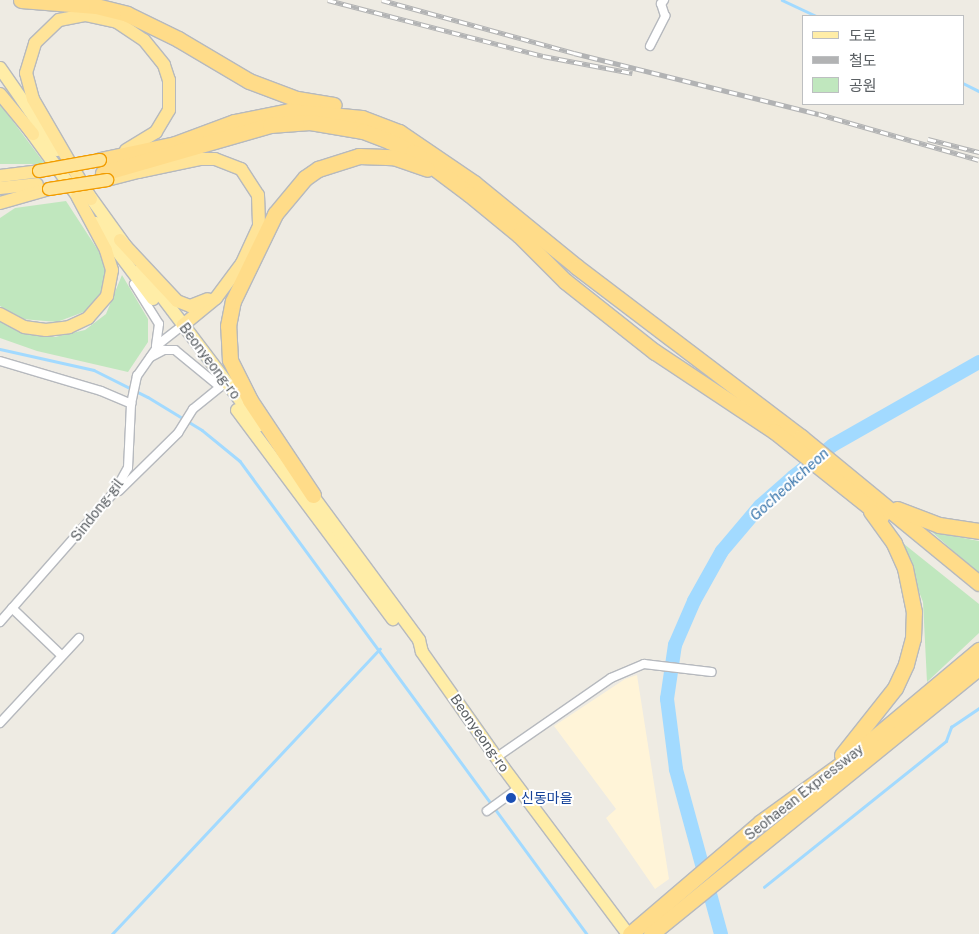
<!DOCTYPE html>
<meta charset="utf-8">
<style>
body{margin:0}
#map{position:relative;width:979px;height:934px;overflow:hidden;background:#eeebe3;font-family:"Public Sans","Noto Sans KR",sans-serif}
div>[style]{position:absolute}
[style*='--x']{left:calc(var(--x)*1px);top:calc(var(--y)*1px);width:calc(var(--w)*1px);rotate:calc(var(--a)*1deg)}
.commercial>*{inset:0;background:#fff4d8}
.green>*{inset:0;background:#c0e7be}
.stream>*{height:2.5px;margin:-1.25px;padding:0 1.25px;transform-origin:1.25px;border-radius:1.25px;background:#a2daff}
.river>*{height:14px;margin:-7px;padding:0 7px;transform-origin:7px;border-radius:7px;background:#a2daff}
.roads{filter:drop-shadow(1px 0 #b6b9be) drop-shadow(-1px 0 #b6b9be) drop-shadow(0 1px #b6b9be) drop-shadow(0 -1px #b6b9be)}
.minor>*{height:8px;margin:-4px;padding:0 4px;transform-origin:4px;border-radius:4px;background:#fff}
.primary>*{height:12px;margin:-6px;padding:0 6px;transform-origin:6px;border-radius:6px;background:#ffeda7}
.trunk>*{height:12px;margin:-6px;padding:0 6px;transform-origin:6px;border-radius:6px;background:#ffe498}
.motorway>*{height:15px;margin:-7.5px;padding:0 7.5px;transform-origin:7.5px;border-radius:7.5px;background:#ffdc89}
.rail>*{height:4.5px;margin-top:-2.25px;transform-origin:0;background:repeating-linear-gradient(90deg,#fff 0 8px,#b2b3b4 0 16px);box-sizing:border-box;border-block:1px solid #b2b3b4}
.bridges{filter:drop-shadow(1px 0 #f19c00) drop-shadow(-1px 0 #f19c00) drop-shadow(0 1px #f19c00) drop-shadow(0 -1px #f19c00)}
.trunk-bridge>*{height:12px;margin:-6px;padding:0 6px;transform-origin:6px;border-radius:6px;background:#ffe498}
.dots>*{width:14px;height:14px;translate:-50% -50%;box-sizing:border-box;border:2px solid #fff;border-radius:50%}
span{translate:-50% -50%;white-space:nowrap;text-align:center;line-height:1.15;-webkit-text-stroke:4px #fff;paint-order:stroke}
.street-label{font-size:14px;color:#5b6064}
.transit-label{font-size:14px;color:#164399}
.left{translate:0 -50%;text-align:left}
.water-label{font-size:15px;color:#3976ac;font-style:italic}
.legend{position:absolute;left:802px;top:15px;width:162px;height:90px;box-sizing:border-box;background:#fff;border:1px solid #bdbfc1;margin:0;padding:6px 9px;list-style:none;font-size:15px;color:#5b6064}
.legend li{display:flex;align-items:center;gap:10px;height:25px}
.legend b{width:25px;border:1px solid #bdbfc1}
</style>
<div id="map">
<div class="commercial">
<div style="clip-path:polygon(637px 675px,669px 879px,655px 889px,606px 818px,616px 809px,554px 726px,625px 679px)"></div>
</div>
<div class="green">
<div style="clip-path:polygon(0 104px,45px 164px,0 164px)"></div>
<div style="clip-path:polygon(66px 201px,107px 264px,105px 287px,89px 310px,57px 322px,22px 319px,0 306px,0 218px,15px 208px)"></div>
<div style="clip-path:polygon(122px 275px,148px 319px,148px 342px,128px 372px,37px 351px,0 338px,0 319px,23px 332px,55px 337px,85px 330px,106px 314px)"></div>
<div style="clip-path:polygon(932px 532px,979px 541px,979px 574px)"></div>
<div style="clip-path:polygon(899px 540px,979px 604px,979px 633px,927px 682px,923px 602px)"></div>
</div>
<div class="stream">
<div style="--x:782;--y:0;--w:38;--a:25"></div>
<div style="--x:963;--y:83;--w:18;--a:27"></div>
<div style="--x:0;--y:349;--w:96;--a:12.6"></div>
<div style="--x:94;--y:370;--w:60;--a:26.6"></div>
<div style="--x:148;--y:397;--w:63;--a:31.4"></div>
<div style="--x:202;--y:430;--w:49;--a:39.2"></div>
<div style="--x:240;--y:461;--w:587;--a:53.74"></div>
<div style="--x:764;--y:887;--w:233;--a:-38.7"></div>
<div style="--x:946;--y:741;--w:15;--a:-70"></div>
<div style="--x:951;--y:727;--w:34;--a:-34"></div>
<div style="--x:112;--y:934;--w:391;--a:-46.8"></div>
</div>
<div class="river">
<div style="--x:721;--y:934;--w:171;--a:-105.3"></div>
<div style="--x:676;--y:769;--w:71;--a:-97.3"></div>
<div style="--x:667;--y:699;--w:55;--a:-81.6"></div>
<div style="--x:675;--y:645;--w:48;--a:-66.6"></div>
<div style="--x:694;--y:601;--w:57;--a:-60.8"></div>
<div style="--x:722;--y:551;--w:59;--a:-49.8"></div>
<div style="--x:760;--y:506;--w:44;--a:-41.3"></div>
<div style="--x:793;--y:477;--w:51;--a:-38.7"></div>
<div style="--x:833;--y:445;--w:168;--a:-29.6"></div>
</div>
<div class="roads">
<div class="minor">
<div style="--x:650;--y:46;--w:34;--a:-63"></div>
<div style="--x:665;--y:16;--w:13;--a:-108"></div>
<div style="--x:661;--y:4;--w:5;--a:-53"></div>
<div style="--x:134;--y:284;--w:47;--a:58"></div>
<div style="--x:159;--y:324;--w:22;--a:98"></div>
<div style="--x:0;--y:361;--w:105;--a:16.5"></div>
<div style="--x:101;--y:391;--w:33;--a:23"></div>
<div style="--x:119;--y:491;--w:83;--a:-44.5"></div>
<div style="--x:178;--y:433;--w:28;--a:-58"></div>
<div style="--x:193;--y:409;--w:35;--a:-39"></div>
<div style="--x:220;--y:387;--w:58;--a:-140.6"></div>
<div style="--x:175;--y:350;--w:11;--a:180"></div>
<div style="--x:164;--y:350;--w:15;--a:152"></div>
<div style="--x:12;--y:608;--w:69;--a:43.8"></div>
<div style="--x:0;--y:622;--w:174;--a:-48.7"></div>
<div style="--x:115;--y:491;--w:26;--a:-61"></div>
<div style="--x:128;--y:468;--w:64;--a:-87.3"></div>
<div style="--x:131;--y:404;--w:29;--a:-78"></div>
<div style="--x:137;--y:376;--w:40;--a:-55.1"></div>
<div style="--x:160;--y:343;--w:23;--a:-38"></div>
<div style="--x:0;--y:723;--w:116;--a:-47.1"></div>
<div style="--x:497;--y:757;--w:139;--a:-34.7"></div>
<div style="--x:611;--y:678;--w:36;--a:-23"></div>
<div style="--x:644;--y:664;--w:68;--a:6.7"></div>
<div style="--x:487;--y:811;--w:39;--a:-36"></div>
</div>
<div class="primary">
<div style="--x:0;--y:68;--w:100;--a:55.2"></div>
<div style="--x:26;--y:125;--w:85;--a:54.1"></div>
<div style="--x:86;--y:191;--w:70;--a:54.3"></div>
<div style="--x:96;--y:223;--w:95;--a:53.1"></div>
<div style="--x:141;--y:269;--w:196;--a:52.9"></div>
<div style="--x:237;--y:410;--w:261;--a:53.3"></div>
<div style="--x:307;--y:488;--w:189;--a:53.6"></div>
<div style="--x:419;--y:640;--w:12;--a:76"></div>
<div style="--x:422;--y:652;--w:141;--a:54.8"></div>
<div style="--x:503;--y:767;--w:209;--a:53.2"></div>
</div>
<div class="trunk">
<div style="--x:0;--y:94;--w:52;--a:50.5"></div>
<div style="--x:139;--y:172;--w:62;--a:-12"></div>
<div style="--x:200;--y:159;--w:15;--a:0"></div>
<div style="--x:215;--y:159;--w:28;--a:21"></div>
<div style="--x:241;--y:169;--w:31;--a:57"></div>
<div style="--x:258;--y:195;--w:31;--a:88"></div>
<div style="--x:259;--y:226;--w:41;--a:114.7"></div>
<div style="--x:242;--y:263;--w:44;--a:126.6"></div>
<div style="--x:216;--y:298;--w:43;--a:140.7"></div>
<div style="--x:0;--y:176;--w:39;--a:-7"></div>
<div style="--x:107;--y:180;--w:40;--a:-14.4"></div>
<div style="--x:0;--y:188;--w:37;--a:-6"></div>
<div style="--x:91;--y:199;--w:116;--a:-120.1"></div>
<div style="--x:33;--y:99;--w:27;--a:-105"></div>
<div style="--x:26;--y:73;--w:31;--a:-73"></div>
<div style="--x:35;--y:43;--w:33;--a:-44"></div>
<div style="--x:59;--y:20;--w:26;--a:-11"></div>
<div style="--x:85;--y:15;--w:33;--a:12"></div>
<div style="--x:117;--y:22;--w:32;--a:34"></div>
<div style="--x:144;--y:40;--w:32;--a:51"></div>
<div style="--x:164;--y:65;--w:16;--a:72"></div>
<div style="--x:169;--y:80;--w:30;--a:90"></div>
<div style="--x:169;--y:110;--w:26;--a:121"></div>
<div style="--x:156;--y:132;--w:35;--a:149"></div>
<div style="--x:0;--y:203;--w:51;--a:-15.9"></div>
<div style="--x:120;--y:240;--w:83;--a:46.9"></div>
<div style="--x:177;--y:301;--w:14;--a:21"></div>
<div style="--x:190;--y:306;--w:19;--a:-21"></div>
<div style="--x:0;--y:314;--w:27;--a:28"></div>
<div style="--x:24;--y:327;--w:22;--a:8"></div>
<div style="--x:46;--y:330;--w:23;--a:-7"></div>
<div style="--x:69;--y:327;--w:21;--a:-25"></div>
<div style="--x:88;--y:318;--w:29;--a:-49"></div>
<div style="--x:107;--y:296;--w:26;--a:-79"></div>
<div style="--x:112;--y:270;--w:21;--a:-107"></div>
<div style="--x:106;--y:250;--w:61;--a:-118.2"></div>
</div>
<div class="motorway">
<div style="--x:21;--y:0;--w:75;--a:4.6"></div>
<div style="--x:96;--y:6;--w:32;--a:14"></div>
<div style="--x:127;--y:14;--w:57;--a:26.1"></div>
<div style="--x:178;--y:39;--w:82;--a:30.6"></div>
<div style="--x:249;--y:81;--w:51;--a:20.6"></div>
<div style="--x:297;--y:99;--w:37;--a:9"></div>
<div style="--x:100;--y:160;--w:77;--a:-12"></div>
<div style="--x:175;--y:144;--w:63;--a:-20.4"></div>
<div style="--x:234;--y:122;--w:56;--a:-11.3"></div>
<div style="--x:289;--y:111;--w:73;--a:5.5"></div>
<div style="--x:362;--y:118;--w:40;--a:21"></div>
<div style="--x:399;--y:132;--w:91;--a:34.2"></div>
<div style="--x:474;--y:183;--w:133;--a:39.2"></div>
<div style="--x:577;--y:267;--w:281;--a:37.2"></div>
<div style="--x:801;--y:437;--w:230;--a:39.4"></div>
<div style="--x:103;--y:173;--w:174;--a:-16"></div>
<div style="--x:270;--y:125;--w:40;--a:-4.3"></div>
<div style="--x:310;--y:122;--w:54;--a:9.6"></div>
<div style="--x:363;--y:131;--w:28;--a:21"></div>
<div style="--x:389;--y:141;--w:26;--a:25"></div>
<div style="--x:413;--y:152;--w:70;--a:36.9"></div>
<div style="--x:469;--y:194;--w:65;--a:39.4"></div>
<div style="--x:519;--y:235;--w:65;--a:45"></div>
<div style="--x:565;--y:281;--w:115;--a:38.3"></div>
<div style="--x:655;--y:352;--w:143;--a:33.6"></div>
<div style="--x:774;--y:431;--w:137;--a:38.5"></div>
<div style="--x:313;--y:495;--w:114;--a:-123.6"></div>
<div style="--x:250;--y:400;--w:45;--a:-116.6"></div>
<div style="--x:230;--y:360;--w:34;--a:-93"></div>
<div style="--x:228;--y:326;--w:25;--a:-79"></div>
<div style="--x:233;--y:301;--w:97;--a:-64.2"></div>
<div style="--x:275;--y:214;--w:47;--a:-50.2"></div>
<div style="--x:305;--y:178;--w:16;--a:-35"></div>
<div style="--x:318;--y:169;--w:43;--a:-17.6"></div>
<div style="--x:359;--y:156;--w:34;--a:2"></div>
<div style="--x:393;--y:157;--w:36;--a:19"></div>
<div style="--x:897;--y:509;--w:45;--a:20.9"></div>
<div style="--x:939;--y:525;--w:40;--a:8.5"></div>
<div style="--x:842;--y:755;--w:85;--a:-51.7"></div>
<div style="--x:895;--y:688;--w:26;--a:-65"></div>
<div style="--x:906;--y:664;--w:27;--a:-75"></div>
<div style="--x:913;--y:638;--w:26;--a:-88"></div>
<div style="--x:914;--y:612;--w:45;--a:-101.6"></div>
<div style="--x:905;--y:568;--w:27;--a:-114"></div>
<div style="--x:894;--y:543;--w:39;--a:-126"></div>
<div style="--x:630;--y:934;--w:172;--a:-40.5"></div>
<div style="--x:761;--y:822;--w:111;--a:-35.8"></div>
<div style="--x:851;--y:757;--w:167;--a:-39.9"></div>
<div style="--x:651;--y:934;--w:423;--a:-39.1"></div>
</div>
</div>
<div class="rail">
<div style="--x:328;--y:0;--w:222;--a:14.6"></div>
<div style="--x:543;--y:56;--w:91;--a:10.8"></div>
<div style="--x:382;--y:0;--w:199;--a:15.4"></div>
<div style="--x:574;--y:53;--w:252;--a:14"></div>
<div style="--x:819;--y:114;--w:166;--a:16"></div>
<div style="--x:928;--y:139;--w:53;--a:14.3"></div>
</div>
<div class="bridges">
<div class="trunk-bridge">
<div style="--x:39;--y:171;--w:62;--a:-10.2"></div>
<div style="--x:49;--y:189;--w:59;--a:-8.8"></div>
</div>
</div>
<div class="dots">
<div style="left:511px;top:798px;background:#1a4fb4"></div>
</div>
<div class="street-label">
<span style="left:210px;top:361px;rotate:53deg">Beonyeong-ro</span>
<span style="left:97px;top:510px;rotate:-52deg">Sindong-gil</span>
<span style="left:480px;top:733px;rotate:55deg">Beonyeong-ro</span>
<span style="left:804px;top:792px;rotate:-38deg">Seohaean Expressway</span>
</div>
<div class="transit-label">
<span class="left" style="left:521px;top:798px">신동마을</span>
</div>
<div class="water-label">
<span style="left:789px;top:484px;rotate:-42deg">Gocheokcheon</span>
</div>
<ul class="legend">
<li><b style="height:6px;background:#ffeda7"></b>도로</li>
<li><b style="height:6px;background:#b2b3b4"></b>철도</li>
<li><b style="height:14px;background:#c0e7be"></b>공원</li>
</ul>
</div>
